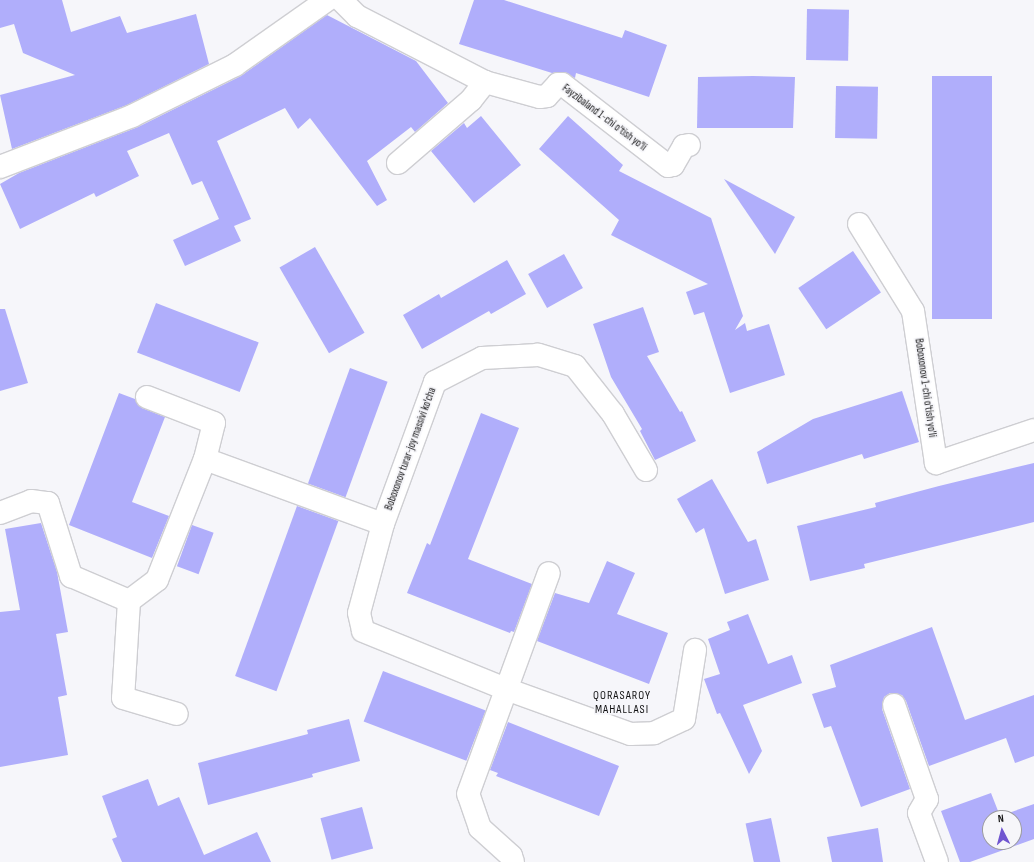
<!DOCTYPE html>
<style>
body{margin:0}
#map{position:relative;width:1034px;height:862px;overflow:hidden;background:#f6f6fa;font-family:"Sofia Sans Condensed",sans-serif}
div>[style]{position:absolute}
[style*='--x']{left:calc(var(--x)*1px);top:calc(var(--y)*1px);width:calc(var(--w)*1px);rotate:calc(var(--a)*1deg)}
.building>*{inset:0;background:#b0aefb;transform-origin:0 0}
.roads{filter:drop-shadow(1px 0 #ceced2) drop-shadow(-1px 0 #ceced2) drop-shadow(0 1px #ceced2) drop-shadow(0 -1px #ceced2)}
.minor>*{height:22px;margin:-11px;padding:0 11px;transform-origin:11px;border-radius:11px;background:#fff}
span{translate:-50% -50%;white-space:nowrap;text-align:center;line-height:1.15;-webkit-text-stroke:3.5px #f6f6fa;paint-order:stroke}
.street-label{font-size:11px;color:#121213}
.neighbourhood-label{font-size:12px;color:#121213;letter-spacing:1px}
.north{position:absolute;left:982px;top:810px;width:40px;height:40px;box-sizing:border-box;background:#f6f6fa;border:1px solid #9b9b9e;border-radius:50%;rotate:354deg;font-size:11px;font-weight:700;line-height:16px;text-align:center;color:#121213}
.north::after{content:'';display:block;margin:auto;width:14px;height:18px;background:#7056d0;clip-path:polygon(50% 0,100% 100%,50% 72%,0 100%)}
</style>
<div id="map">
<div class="building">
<div style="clip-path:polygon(0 0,62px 0,71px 32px,120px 16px,127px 33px,196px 14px,209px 64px,127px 105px,12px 149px,0 95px,75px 75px,23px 53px,14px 24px,0 28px)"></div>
<div style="clip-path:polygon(474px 0,504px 0,622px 38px,625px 30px,667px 45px,649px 97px,576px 73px,575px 78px,562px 72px,552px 73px,459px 44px)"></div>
<div style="left:807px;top:9px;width:42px;height:51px;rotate:1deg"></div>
<div style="clip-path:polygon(327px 15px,416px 61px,448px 103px,415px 132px,411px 127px,367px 161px,387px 200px,377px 206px,310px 118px,298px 129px,285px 108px,217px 141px,251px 219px,234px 226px,241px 241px,185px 266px,173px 240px,219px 219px,202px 181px,192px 185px,169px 133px,127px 151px,139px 176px,96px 197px,94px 193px,20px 229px,0 184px,19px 173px,138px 127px,241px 76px)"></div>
<div style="clip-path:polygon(753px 76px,795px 77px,793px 128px,697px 128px,698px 77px)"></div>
<div style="left:932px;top:76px;width:60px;height:243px"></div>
<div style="left:836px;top:86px;width:42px;height:52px;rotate:1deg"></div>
<div style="clip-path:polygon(481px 116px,521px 165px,474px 203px,431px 151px,464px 123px,467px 128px)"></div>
<div style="clip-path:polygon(568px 116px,623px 165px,619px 171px,711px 218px,743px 316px,735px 330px,745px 323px,747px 331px,769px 324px,785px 375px,730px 393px,704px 312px,694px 315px,686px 292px,708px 284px,611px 235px,619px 220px,539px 149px)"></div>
<div style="clip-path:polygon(724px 179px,795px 217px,775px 254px)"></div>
<div style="left:315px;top:247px;width:99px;height:41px;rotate:60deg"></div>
<div style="left:853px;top:251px;width:50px;height:66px;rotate:56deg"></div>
<div style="left:564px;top:254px;width:39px;height:41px;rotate:61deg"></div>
<div style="clip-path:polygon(507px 260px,526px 294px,491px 314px,489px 311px,422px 349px,403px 315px,439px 294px,441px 298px)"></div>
<div style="left:156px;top:303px;width:110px;height:53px;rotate:21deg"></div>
<div style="clip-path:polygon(643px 307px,659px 352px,647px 356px,680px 412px,682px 411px,696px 441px,655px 460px,640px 431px,642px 429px,611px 377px,593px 324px)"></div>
<div style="clip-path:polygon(0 309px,5px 309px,28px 383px,0 391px)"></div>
<div style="left:350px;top:368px;width:40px;height:123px;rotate:20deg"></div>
<div style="clip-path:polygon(902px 391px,919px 442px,864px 459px,862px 454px,767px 484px,757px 452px,813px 419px)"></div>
<div style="clip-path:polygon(119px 393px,135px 399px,142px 408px,165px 417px,132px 502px,169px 516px,152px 558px,69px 525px)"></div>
<div style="clip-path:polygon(481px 413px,519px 428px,468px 559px,532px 584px,514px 632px,511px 631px,510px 633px,407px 593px,427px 543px,430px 545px)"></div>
<div style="clip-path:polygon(1034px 463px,1034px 522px,864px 564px,865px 568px,810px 581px,797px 526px,876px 507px,875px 503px,939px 486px)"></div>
<div style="clip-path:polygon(712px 479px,748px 542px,756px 539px,769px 580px,725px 594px,704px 528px,696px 533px,677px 499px)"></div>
<div style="left:297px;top:506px;width:44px;height:181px;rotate:20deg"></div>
<div style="clip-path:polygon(41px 523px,57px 572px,68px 632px,56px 634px,67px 695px,58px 697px,68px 755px,0 767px,0 612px,20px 610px,5px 529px)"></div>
<div style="left:192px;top:525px;width:23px;height:44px;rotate:20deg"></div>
<div style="clip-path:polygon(607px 561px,635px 573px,617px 614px,668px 633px,649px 684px,537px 641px,555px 593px,589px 603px)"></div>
<div style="clip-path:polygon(748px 614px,768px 664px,792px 655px,802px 683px,743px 705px,762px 751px,749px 774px,720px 713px,717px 714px,704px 679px,720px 674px,708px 639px,730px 630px,727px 622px)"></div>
<div style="clip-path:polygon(932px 627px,965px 720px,1034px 695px,1034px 756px,1015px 763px,1006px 738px,929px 766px,906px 701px,902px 695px,890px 693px,884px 697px,882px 709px,910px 789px,861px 807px,831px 726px,824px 728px,812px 694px,836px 687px,830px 665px)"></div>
<div style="left:383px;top:671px;width:110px;height:54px;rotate:21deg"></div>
<div style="clip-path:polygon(349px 719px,360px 761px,312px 774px,313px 777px,208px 805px,198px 763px,308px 734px,307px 730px)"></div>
<div style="clip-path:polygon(508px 722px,619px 766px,599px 816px,496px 776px,498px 773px,490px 770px)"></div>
<div style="clip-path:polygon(148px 779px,158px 806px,179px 797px,204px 855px,257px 832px,271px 862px,122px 862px,112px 839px,117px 837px,102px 796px)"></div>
<div style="clip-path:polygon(evenodd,991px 793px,1000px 816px,1034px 804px,1034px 839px,970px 862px,960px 862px,941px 811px,991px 793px,990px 818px,1014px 818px,1014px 842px,990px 842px,990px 818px)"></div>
<div style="left:362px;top:807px;width:43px;height:43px;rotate:75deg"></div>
<div style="left:771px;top:818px;width:45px;height:26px;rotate:78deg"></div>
<div style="clip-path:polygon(878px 828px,883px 862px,832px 862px,827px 837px)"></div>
</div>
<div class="roads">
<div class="minor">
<div style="--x:341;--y:0;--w:23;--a:45"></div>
<div style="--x:357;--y:16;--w:144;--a:27.3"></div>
<div style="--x:485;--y:82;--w:57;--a:15.3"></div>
<div style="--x:540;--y:97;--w:7;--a:-8"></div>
<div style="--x:547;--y:96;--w:16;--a:-47"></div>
<div style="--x:558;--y:84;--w:4;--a:0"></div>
<div style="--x:562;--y:84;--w:134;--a:37.7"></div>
<div style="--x:668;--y:166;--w:5;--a:-11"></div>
<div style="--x:673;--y:165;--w:22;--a:-60"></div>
<div style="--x:684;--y:146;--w:5;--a:-11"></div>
<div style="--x:398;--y:163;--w:96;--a:-40.8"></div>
<div style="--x:471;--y:100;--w:23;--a:-52"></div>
<div style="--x:0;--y:167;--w:142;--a:-21.1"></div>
<div style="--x:132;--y:116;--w:115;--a:-26.3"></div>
<div style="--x:235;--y:65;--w:113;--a:-35.2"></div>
<div style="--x:859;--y:224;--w:102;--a:58.2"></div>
<div style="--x:913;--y:311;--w:154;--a:81.4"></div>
<div style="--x:936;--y:463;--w:103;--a:-18.6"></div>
<div style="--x:205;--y:459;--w:189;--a:20.1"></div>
<div style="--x:646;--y:470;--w:65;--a:-120.5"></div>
<div style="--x:613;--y:414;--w:61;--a:-128.4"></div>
<div style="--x:575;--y:366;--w:39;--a:-163"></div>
<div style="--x:538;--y:355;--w:56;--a:176.9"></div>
<div style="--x:482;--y:358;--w:53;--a:152.9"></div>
<div style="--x:435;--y:382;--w:151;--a:110.1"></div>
<div style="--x:383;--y:524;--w:92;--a:105.1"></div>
<div style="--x:359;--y:613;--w:18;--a:77"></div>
<div style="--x:363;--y:631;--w:154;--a:22.1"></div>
<div style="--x:506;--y:689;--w:132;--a:19.9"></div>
<div style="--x:630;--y:734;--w:24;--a:-2"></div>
<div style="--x:654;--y:733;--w:33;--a:-25"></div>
<div style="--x:684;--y:719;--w:70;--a:-80.9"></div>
<div style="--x:0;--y:513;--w:33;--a:-21"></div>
<div style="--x:31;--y:501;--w:17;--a:7"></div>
<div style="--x:48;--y:503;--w:77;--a:72.5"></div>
<div style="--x:71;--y:576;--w:63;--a:23.3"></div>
<div style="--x:129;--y:601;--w:35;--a:-37"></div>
<div style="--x:157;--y:580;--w:130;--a:-68.4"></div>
<div style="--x:205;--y:459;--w:37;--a:-76"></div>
<div style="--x:214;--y:423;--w:72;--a:-158.8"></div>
<div style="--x:129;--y:601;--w:97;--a:93.5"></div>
<div style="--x:123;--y:698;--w:56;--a:16.5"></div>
<div style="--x:894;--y:705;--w:100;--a:70.7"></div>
<div style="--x:927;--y:799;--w:16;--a:120"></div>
<div style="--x:919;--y:813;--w:52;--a:69.8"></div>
<div style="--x:513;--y:862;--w:6;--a:-108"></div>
<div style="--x:511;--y:856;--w:42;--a:-137.9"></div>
<div style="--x:480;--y:828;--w:36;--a:-109"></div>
<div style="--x:468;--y:794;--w:235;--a:-69.9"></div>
</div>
</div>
<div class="street-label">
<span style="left:604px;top:118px;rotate:37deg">Fayzibaland 1-chi o'tish yo'li</span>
<span style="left:925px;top:388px;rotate:82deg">Boboxonov 1-chi o'tish yo'li</span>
<span style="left:411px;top:449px;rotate:-70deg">Boboxonov turar-joy massivi ko'cha</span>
</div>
<div class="neighbourhood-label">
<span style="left:622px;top:703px">QORASAROY<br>MAHALLASI</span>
</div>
<div class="north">N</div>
</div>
